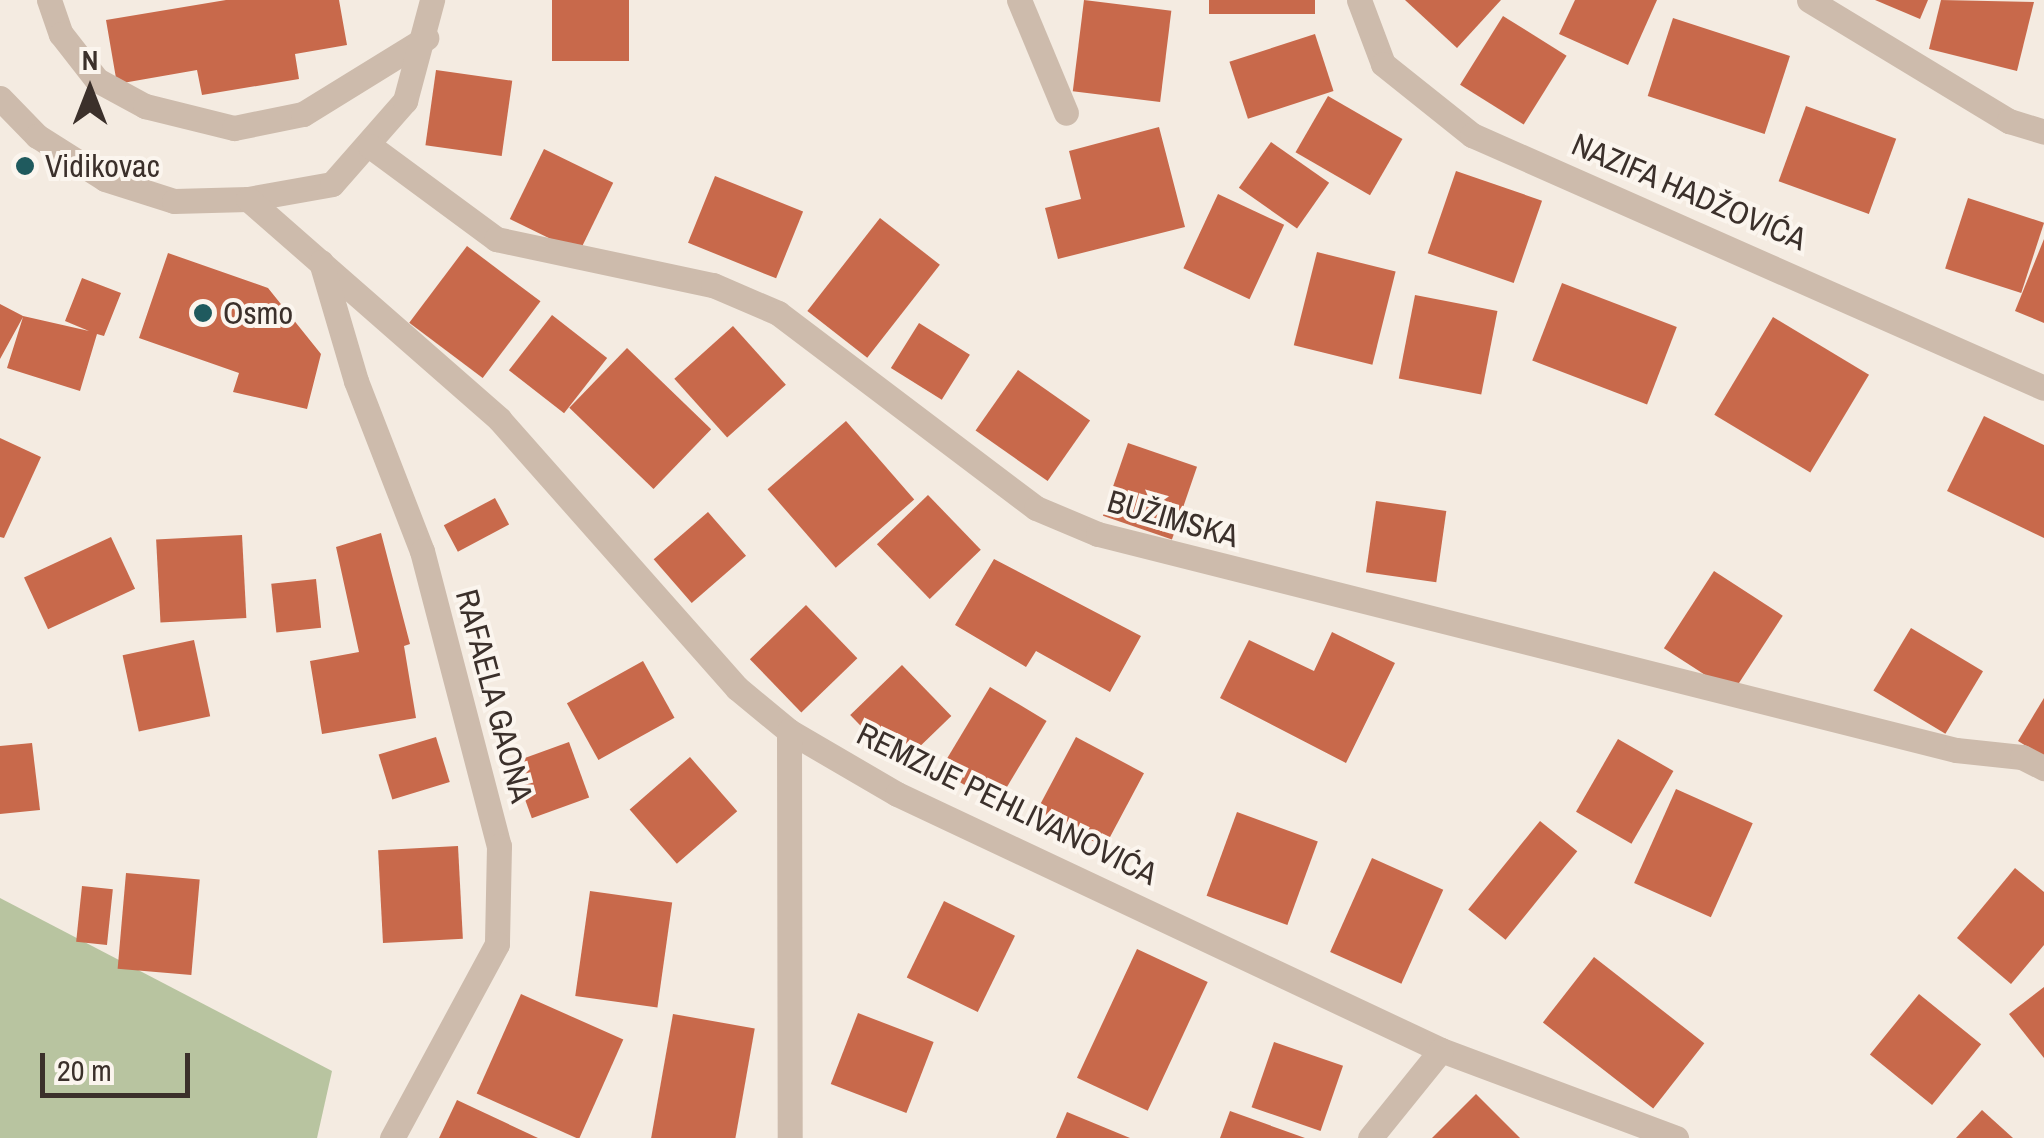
<!DOCTYPE html>
<meta charset="utf-8">
<style>
body{margin:0}
#map{position:relative;width:2044px;height:1138px;overflow:hidden;background:#f4ebe1;font-family:"Archivo Narrow",sans-serif}
div>[style]{position:absolute}
[style*='--x']{left:calc(var(--x)*1px);top:calc(var(--y)*1px);width:calc(var(--w)*1px);rotate:calc(var(--a)*1deg)}
.green>*{inset:0;background:#b8c4a0}
.building>*{inset:0;background:#c8694b;transform-origin:0 0}
.minor>*{height:25px;margin:-12.5px;padding:0 12.5px;transform-origin:12.5px;border-radius:12.5px;background:#cdbbac}
.dots>*{width:28px;height:28px;translate:-50% -50%;box-sizing:border-box;border:5px solid #fbf5ee;border-radius:50%}
span{translate:-50% -50%;white-space:nowrap;text-align:center;line-height:1.15;-webkit-text-stroke:8px #fbf5ee;paint-order:stroke}
.poi-label{font-size:32px;color:#3b302b}
.left{translate:0 -50%;text-align:left}
.street-label{font-size:32px;color:#3b302b}
.north{position:absolute;left:40px;top:40px;width:100px;height:100px;-webkit-text-stroke:8px #fbf5ee;paint-order:stroke;rotate:0deg;font-size:28px;font-weight:700;line-height:40px;text-align:center;color:#3b302b}
.north::after{content:'';display:block;margin:auto;width:35px;height:45px;background:#3b302b;clip-path:polygon(50% 0,100% 100%,50% 72%,0 100%)}
.scale{position:absolute;left:40px;top:1053px;width:150px;height:45px;box-sizing:border-box;border:5px solid #3b302b;border-top:0;padding-left:12px;font-size:30px;line-height:35px;white-space:nowrap;color:#3b302b;-webkit-text-stroke:8px #fbf5ee;paint-order:stroke}
</style>
<div id="map">
<div class="green">
<div style="clip-path:polygon(0 898px,332px 1071px,317px 1138px,0 1138px)"></div>
</div>
<div class="building">
<div style="clip-path:polygon(226px 0,339px 0,347px 45px,295px 54px,299px 79px,202px 95px,197px 70px,117px 84px,106px 20px)"></div>
<div style="left:552px;top:0;width:77px;height:61px"></div>
<div style="left:1084px;top:0;width:88px;height:92px;rotate:7deg"></div>
<div style="left:1209px;top:0;width:106px;height:14px"></div>
<div style="clip-path:polygon(1405px 0,1501px 0,1457px 48px)"></div>
<div style="clip-path:polygon(1575px 0,1657px 0,1628px 65px,1559px 34px)"></div>
<div style="clip-path:polygon(1875px 0,1928px 0,1920px 19px)"></div>
<div style="clip-path:polygon(1941px 0,2034px 2px,2017px 71px,1929px 49px)"></div>
<div style="left:1503px;top:16px;width:75px;height:81px;rotate:32deg"></div>
<div style="left:1673px;top:18px;width:123px;height:82px;rotate:18deg"></div>
<div style="left:1315px;top:34px;width:60px;height:90px;rotate:72deg"></div>
<div style="left:436px;top:70px;width:77px;height:76px;rotate:8deg"></div>
<div style="left:1328px;top:96px;width:86px;height:65px;rotate:30deg"></div>
<div style="left:1806px;top:106px;width:96px;height:80px;rotate:20deg"></div>
<div style="clip-path:polygon(1159px 127px,1185px 227px,1058px 259px,1045px 208px,1081px 199px,1069px 151px)"></div>
<div style="left:1271px;top:142px;width:71px;height:56px;rotate:35deg"></div>
<div style="left:544px;top:149px;width:77px;height:78px;rotate:26deg"></div>
<div style="left:1456px;top:171px;width:91px;height:87px;rotate:19deg"></div>
<div style="left:715px;top:176px;width:95px;height:72px;rotate:22deg"></div>
<div style="left:1218px;top:194px;width:73px;height:82px;rotate:25deg"></div>
<div style="left:1968px;top:198px;width:80px;height:74px;rotate:18deg"></div>
<div style="left:880px;top:218px;width:76px;height:118px;rotate:38deg"></div>
<div style="clip-path:polygon(2044px 239px,2044px 323px,2015px 311px)"></div>
<div style="left:467px;top:246px;width:92px;height:96px;rotate:37deg"></div>
<div style="left:1317px;top:252px;width:81px;height:96px;rotate:14deg"></div>
<div style="clip-path:polygon(168px 253px,268px 288px,321px 354px,307px 409px,233px 392px,239px 373px,139px 338px)"></div>
<div style="clip-path:polygon(82px 278px,121px 293px,104px 336px,97px 334px,80px 391px,7px 368px,23px 317px,0 359px,0 304px,23px 316px,89px 331px,65px 321px)"></div>
<div style="left:1562px;top:283px;width:123px;height:83px;rotate:21deg"></div>
<div style="left:1415px;top:295px;width:84px;height:85px;rotate:11deg"></div>
<div style="left:552px;top:315px;width:70px;height:70px;rotate:38deg"></div>
<div style="left:1773px;top:317px;width:112px;height:114px;rotate:31deg"></div>
<div style="left:919px;top:323px;width:60px;height:53px;rotate:32deg"></div>
<div style="left:733px;top:326px;width:79px;height:79px;rotate:48deg"></div>
<div style="left:627px;top:348px;width:117px;height:83px;rotate:44deg"></div>
<div style="left:1018px;top:370px;width:88px;height:74px;rotate:35deg"></div>
<div style="clip-path:polygon(1984px 416px,2044px 445px,2044px 538px,1947px 491px)"></div>
<div style="left:846px;top:421px;width:104px;height:104px;rotate:49deg"></div>
<div style="clip-path:polygon(0 438px,41px 457px,4px 538px,0 537px)"></div>
<div style="left:1128px;top:443px;width:73px;height:77px;rotate:19deg"></div>
<div style="left:928px;top:495px;width:76px;height:71px;rotate:46deg"></div>
<div style="left:495px;top:498px;width:30px;height:58px;rotate:62deg"></div>
<div style="left:1376px;top:501px;width:71px;height:72px;rotate:8deg"></div>
<div style="left:708px;top:512px;width:58px;height:72px;rotate:49deg"></div>
<div style="clip-path:polygon(381px 533px,410px 644px,404px 646px,416px 718px,322px 734px,310px 661px,359px 652px,336px 547px)"></div>
<div style="left:242px;top:535px;width:83px;height:86px;rotate:87deg"></div>
<div style="left:111px;top:537px;width:57px;height:96px;rotate:65deg"></div>
<div style="clip-path:polygon(994px 559px,1141px 636px,1110px 692px,1036px 651px,1026px 667px,955px 625px)"></div>
<div style="left:1714px;top:571px;width:82px;height:92px;rotate:33deg"></div>
<div style="left:316px;top:579px;width:49px;height:45px;rotate:84deg"></div>
<div style="left:806px;top:605px;width:74px;height:78px;rotate:46deg"></div>
<div style="left:1911px;top:628px;width:84px;height:73px;rotate:31deg"></div>
<div style="clip-path:polygon(1332px 632px,1395px 663px,1346px 763px,1220px 698px,1249px 640px,1314px 671px)"></div>
<div style="left:194px;top:640px;width:78px;height:73px;rotate:78deg"></div>
<div style="left:643px;top:661px;width:65px;height:87px;rotate:61deg"></div>
<div style="left:902px;top:665px;width:71px;height:72px;rotate:46deg"></div>
<div style="left:990px;top:687px;width:66px;height:97px;rotate:31deg"></div>
<div style="clip-path:polygon(2044px 698px,2044px 757px,2018px 741px)"></div>
<div style="left:436px;top:737px;width:47px;height:60px;rotate:73deg"></div>
<div style="left:1076px;top:737px;width:77px;height:84px;rotate:28deg"></div>
<div style="left:1618px;top:739px;width:64px;height:84px;rotate:30deg"></div>
<div style="left:569px;top:742px;width:59px;height:61px;rotate:70deg"></div>
<div style="clip-path:polygon(32px 743px,40px 810px,0 814px,0 746px)"></div>
<div style="left:690px;top:757px;width:72px;height:80px;rotate:49deg"></div>
<div style="left:1676px;top:789px;width:84px;height:103px;rotate:24deg"></div>
<div style="left:1237px;top:812px;width:86px;height:89px;rotate:20deg"></div>
<div style="left:1540px;top:821px;width:48px;height:114px;rotate:39deg"></div>
<div style="left:458px;top:846px;width:93px;height:80px;rotate:87deg"></div>
<div style="left:1372px;top:858px;width:78px;height:103px;rotate:24deg"></div>
<div style="clip-path:polygon(2015px 868px,2044px 892px,2044px 945px,2011px 984px,1957px 938px)"></div>
<div style="left:126px;top:873px;width:74px;height:96px;rotate:5deg"></div>
<div style="left:82px;top:886px;width:31px;height:56px;rotate:6deg"></div>
<div style="left:590px;top:891px;width:83px;height:106px;rotate:8deg"></div>
<div style="left:944px;top:901px;width:79px;height:85px;rotate:26deg"></div>
<div style="left:1137px;top:949px;width:78px;height:142px;rotate:25deg"></div>
<div style="left:1594px;top:957px;width:140px;height:83px;rotate:38deg"></div>
<div style="clip-path:polygon(2044px 987px,2044px 1058px,2009px 1014px)"></div>
<div style="left:521px;top:994px;width:112px;height:109px;rotate:24deg"></div>
<div style="left:1919px;top:994px;width:80px;height:78px;rotate:39deg"></div>
<div style="left:858px;top:1013px;width:81px;height:76px;rotate:21deg"></div>
<div style="left:673px;top:1014px;width:83px;height:126px;rotate:10deg"></div>
<div style="left:1274px;top:1042px;width:73px;height:69px;rotate:19deg"></div>
<div style="clip-path:polygon(1476px 1094px,1520px 1138px,1432px 1138px)"></div>
<div style="clip-path:polygon(457px 1100px,538px 1138px,439px 1138px)"></div>
<div style="clip-path:polygon(1982px 1110px,2013px 1138px,1956px 1138px)"></div>
<div style="clip-path:polygon(1230px 1111px,1305px 1138px,1220px 1138px)"></div>
<div style="clip-path:polygon(1067px 1112px,1130px 1138px,1056px 1138px)"></div>
</div>
<div class="minor">
<div style="--x:49;--y:0;--w:36;--a:71"></div>
<div style="--x:61;--y:34;--w:58;--a:52"></div>
<div style="--x:97;--y:80;--w:55;--a:28.4"></div>
<div style="--x:145;--y:106;--w:92;--a:13.9"></div>
<div style="--x:234;--y:128;--w:70;--a:-11.5"></div>
<div style="--x:303;--y:114;--w:145;--a:-31.7"></div>
<div style="--x:1019;--y:0;--w:122;--a:67.4"></div>
<div style="--x:1359;--y:0;--w:68;--a:69.4"></div>
<div style="--x:1383;--y:64;--w:114;--a:38.6"></div>
<div style="--x:1472;--y:135;--w:625;--a:23.86"></div>
<div style="--x:1809;--y:0;--w:234;--a:31.2"></div>
<div style="--x:2009;--y:121;--w:37;--a:17"></div>
<div style="--x:0;--y:98;--w:53;--a:45.8"></div>
<div style="--x:37;--y:136;--w:80;--a:32.3"></div>
<div style="--x:105;--y:179;--w:72;--a:17.7"></div>
<div style="--x:174;--y:201;--w:74;--a:-1.5"></div>
<div style="--x:248;--y:199;--w:85;--a:-10.1"></div>
<div style="--x:332;--y:184;--w:111;--a:-48.7"></div>
<div style="--x:405;--y:101;--w:105;--a:-75"></div>
<div style="--x:370;--y:146;--w:157;--a:36.4"></div>
<div style="--x:496;--y:239;--w:222;--a:12"></div>
<div style="--x:713;--y:285;--w:71;--a:23.3"></div>
<div style="--x:778;--y:313;--w:323;--a:37.1"></div>
<div style="--x:1036;--y:508;--w:67;--a:22.8"></div>
<div style="--x:1098;--y:534;--w:885;--a:14.13"></div>
<div style="--x:1956;--y:750;--w:66;--a:6.1"></div>
<div style="--x:2022;--y:757;--w:25;--a:27"></div>
<div style="--x:248;--y:199;--w:334;--a:41.2"></div>
<div style="--x:499;--y:419;--w:359;--a:48.5"></div>
<div style="--x:737;--y:688;--w:67;--a:39.6"></div>
<div style="--x:789;--y:731;--w:125;--a:30.3"></div>
<div style="--x:897;--y:794;--w:601;--a:25.2"></div>
<div style="--x:1441;--y:1050;--w:251;--a:20.5"></div>
<div style="--x:321;--y:262;--w:124;--a:73.6"></div>
<div style="--x:356;--y:381;--w:182;--a:68.8"></div>
<div style="--x:422;--y:551;--w:305;--a:75.4"></div>
<div style="--x:499;--y:846;--w:98;--a:91.2"></div>
<div style="--x:497;--y:944;--w:221;--a:118.4"></div>
<div style="--x:789;--y:731;--w:407;--a:89.9"></div>
<div style="--x:1370;--y:1138;--w:113;--a:-51.1"></div>
</div>
<div class="dots">
<div style="left:25px;top:166px;background:#1f5a5e"></div>
<div style="left:203px;top:313px;background:#1f5a5e"></div>
</div>
<div class="poi-label">
<span class="left" style="left:45px;top:166px">Vidikovac</span>
<span class="left" style="left:223px;top:313px">Osmo</span>
</div>
<div class="street-label">
<span style="left:1689px;top:192px;rotate:23deg">NAZIFA HADŽOVIĆA</span>
<span style="left:1173px;top:519px;rotate:16deg">BUŽIMSKA</span>
<span style="left:494px;top:696px;rotate:75deg">RAFAELA GAONA</span>
<span style="left:1007px;top:804px;rotate:26deg">REMZIJE PEHLIVANOVIĆA</span>
</div>
<div class="north">N</div>
<div class="scale">20 m</div>
</div>
